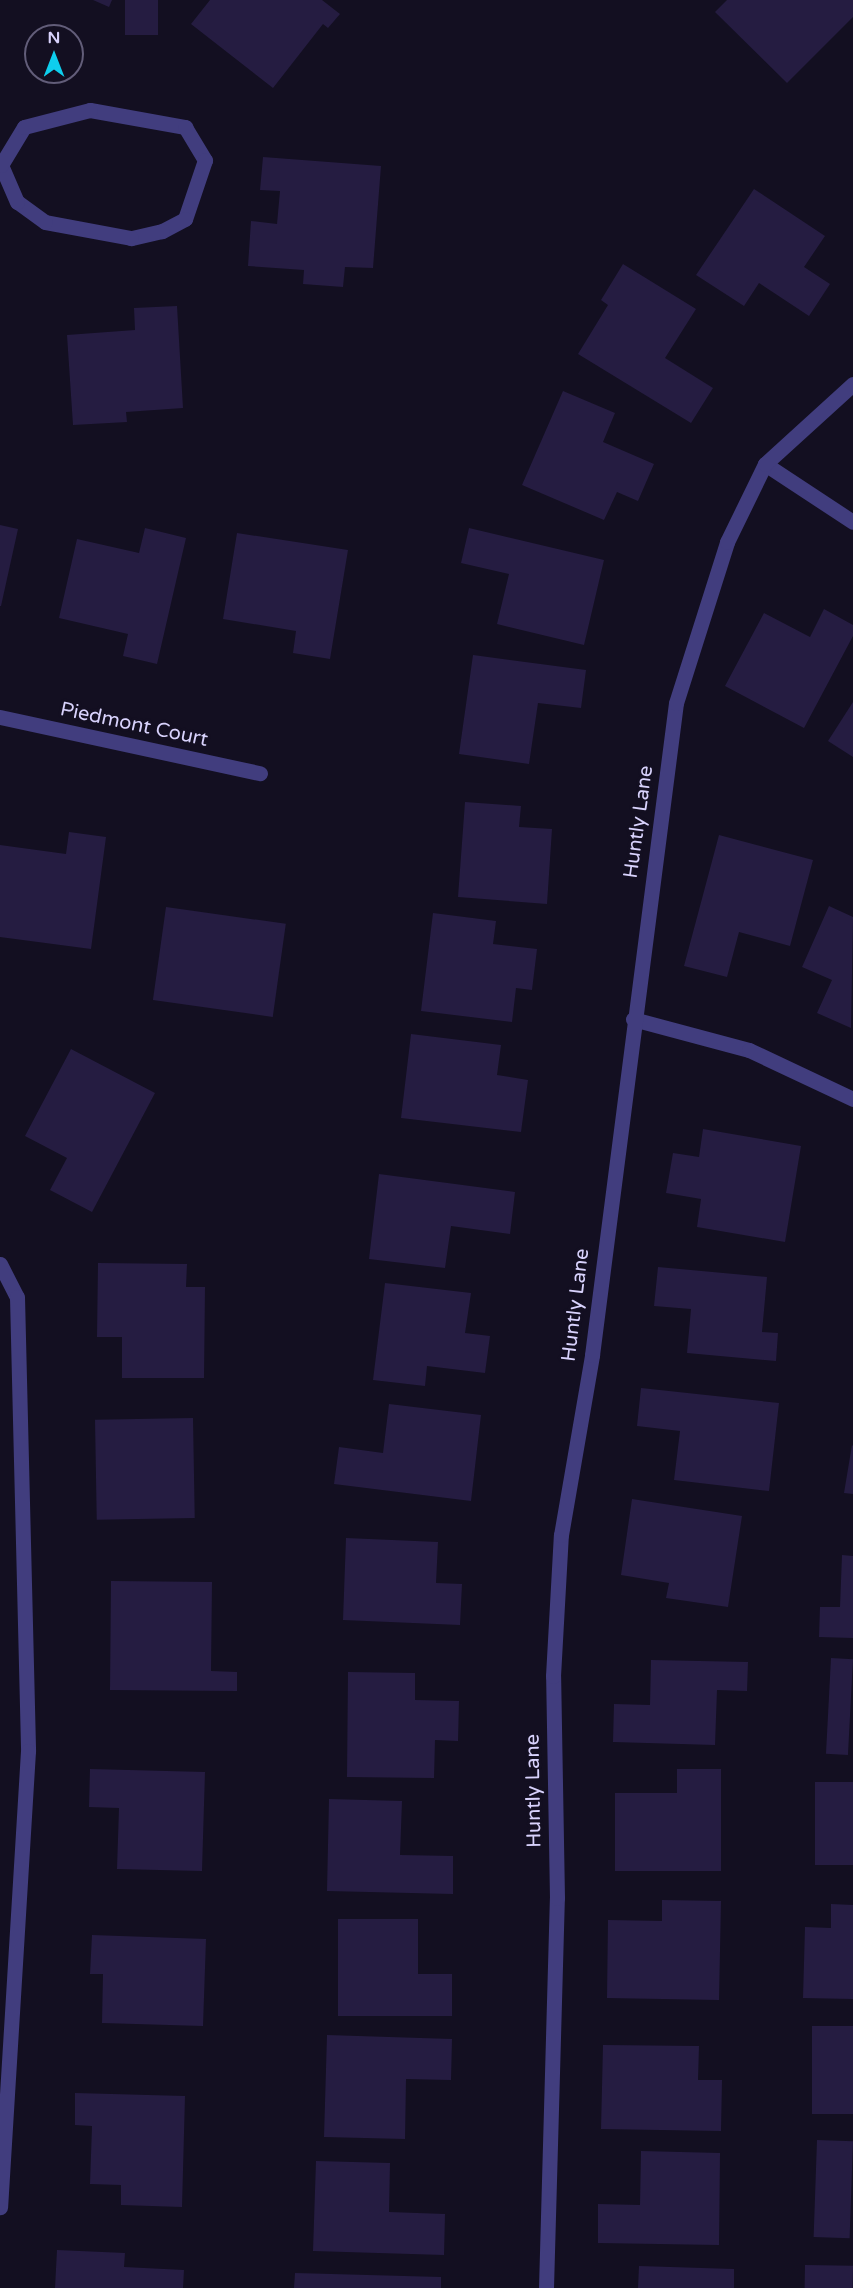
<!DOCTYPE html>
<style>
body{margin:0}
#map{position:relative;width:853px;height:2288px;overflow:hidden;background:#130f21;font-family:"Varela Round",sans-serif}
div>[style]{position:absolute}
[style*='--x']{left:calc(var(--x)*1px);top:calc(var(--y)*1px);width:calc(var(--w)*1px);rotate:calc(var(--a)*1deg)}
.building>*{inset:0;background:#251c41;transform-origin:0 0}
.minor>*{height:15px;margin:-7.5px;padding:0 7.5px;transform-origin:7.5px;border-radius:7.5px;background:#413d7e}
span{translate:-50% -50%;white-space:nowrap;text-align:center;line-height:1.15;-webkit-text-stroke:6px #130f21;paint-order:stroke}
.street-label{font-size:20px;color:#d8d2fc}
.north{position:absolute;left:24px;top:24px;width:60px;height:60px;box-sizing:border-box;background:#130f21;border:2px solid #625d79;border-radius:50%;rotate:0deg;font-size:16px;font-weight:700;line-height:24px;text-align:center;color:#d8d2fc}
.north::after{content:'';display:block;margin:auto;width:21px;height:27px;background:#0eceed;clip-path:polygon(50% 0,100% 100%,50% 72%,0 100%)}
</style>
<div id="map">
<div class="building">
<div style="clip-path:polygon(93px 0,112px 0,109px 7px)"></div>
<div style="left:125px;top:0;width:33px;height:35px"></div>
<div style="clip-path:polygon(210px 0,322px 0,340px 14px,328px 28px,323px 24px,273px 88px,191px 24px)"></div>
<div style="clip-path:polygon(727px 0,853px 0,853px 17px,787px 83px,715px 12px)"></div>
<div style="clip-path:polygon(263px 157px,381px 166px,373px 268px,345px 267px,343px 287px,303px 284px,304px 270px,248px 266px,251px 221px,277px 224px,280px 191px,260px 190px)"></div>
<div style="clip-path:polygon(754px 189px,825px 236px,804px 267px,830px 284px,809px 316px,759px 283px,744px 306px,696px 275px)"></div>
<div style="clip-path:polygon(623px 264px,696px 309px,665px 358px,713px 388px,691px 423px,578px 354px,608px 305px,601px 300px)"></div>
<div style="clip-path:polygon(177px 306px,183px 408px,126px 412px,127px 422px,73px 425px,67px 335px,135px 330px,134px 308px)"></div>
<div style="clip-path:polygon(563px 391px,615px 413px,603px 442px,654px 464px,638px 501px,617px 492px,604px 520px,522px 485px)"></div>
<div style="clip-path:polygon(0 525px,18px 529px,1px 606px,0 606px)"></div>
<div style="clip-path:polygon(145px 528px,186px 538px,157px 664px,123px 656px,128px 634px,59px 618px,77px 539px,139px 553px)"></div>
<div style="clip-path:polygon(469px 528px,604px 560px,584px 645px,497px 624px,509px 574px,461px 563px)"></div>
<div style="clip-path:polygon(237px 533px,348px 550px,330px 659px,293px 653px,296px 631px,223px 619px)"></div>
<div style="clip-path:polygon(824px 609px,853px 625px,853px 636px,804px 728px,725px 686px,764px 613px,810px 637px)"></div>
<div style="clip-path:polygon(473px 655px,586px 670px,581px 708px,538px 703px,529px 764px,459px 754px)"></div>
<div style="clip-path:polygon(853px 702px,853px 757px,828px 741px)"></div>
<div style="clip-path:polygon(465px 802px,521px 806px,519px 827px,552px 829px,547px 904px,458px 897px)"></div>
<div style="clip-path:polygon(69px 832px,106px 837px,91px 949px,0 937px,0 845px,66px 854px)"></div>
<div style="clip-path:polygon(719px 835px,813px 860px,790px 946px,739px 932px,727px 977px,684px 966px)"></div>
<div style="clip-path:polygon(829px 906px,853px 917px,851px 1028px,817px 1013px,832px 980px,802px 967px)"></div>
<div style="left:166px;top:907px;width:121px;height:94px;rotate:8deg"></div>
<div style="clip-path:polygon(433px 913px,496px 921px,493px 944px,537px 949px,532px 990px,516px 988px,512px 1022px,421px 1011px)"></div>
<div style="clip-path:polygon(411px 1034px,501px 1045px,497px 1075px,528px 1080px,521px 1132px,401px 1118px)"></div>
<div style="clip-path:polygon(71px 1049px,155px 1093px,92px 1212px,50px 1190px,67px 1158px,25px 1136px)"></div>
<div style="clip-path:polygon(703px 1129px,801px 1146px,785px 1242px,697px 1227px,701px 1199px,666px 1193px,673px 1153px,699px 1157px)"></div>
<div style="clip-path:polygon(379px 1174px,515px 1192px,510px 1234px,451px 1226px,445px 1268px,369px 1259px)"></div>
<div style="clip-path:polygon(98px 1263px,187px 1264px,186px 1287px,205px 1287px,204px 1378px,122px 1378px,122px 1337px,97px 1337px)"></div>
<div style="clip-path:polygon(658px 1267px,767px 1277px,762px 1332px,778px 1333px,776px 1361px,687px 1353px,691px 1309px,654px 1306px)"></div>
<div style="clip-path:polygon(385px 1283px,471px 1293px,465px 1333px,490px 1336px,485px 1373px,427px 1366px,425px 1386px,373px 1380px)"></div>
<div style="clip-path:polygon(641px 1388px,779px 1403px,769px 1491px,674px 1480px,680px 1431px,637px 1426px)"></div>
<div style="clip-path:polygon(389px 1404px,481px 1415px,471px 1501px,334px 1484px,339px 1447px,383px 1453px)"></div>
<div style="left:193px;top:1418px;width:100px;height:98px;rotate:89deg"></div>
<div style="clip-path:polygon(852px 1445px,853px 1446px,853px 1494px,844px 1493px)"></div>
<div style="clip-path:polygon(632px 1499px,742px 1516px,728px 1607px,666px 1598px,669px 1583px,621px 1575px)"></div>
<div style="clip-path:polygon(346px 1538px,438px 1542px,436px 1583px,462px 1584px,460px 1625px,343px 1620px)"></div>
<div style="clip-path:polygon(842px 1555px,853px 1556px,853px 1638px,819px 1637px,820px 1607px,840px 1607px)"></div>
<div style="clip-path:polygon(111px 1581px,212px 1582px,211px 1671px,237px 1672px,237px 1691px,110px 1690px)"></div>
<div style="left:831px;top:1658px;width:22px;height:96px;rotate:3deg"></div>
<div style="clip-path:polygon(651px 1660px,748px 1662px,747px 1691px,717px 1690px,715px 1745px,613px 1742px,614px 1704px,650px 1705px)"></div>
<div style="clip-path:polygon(348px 1672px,415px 1673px,415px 1700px,459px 1701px,458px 1741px,435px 1740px,434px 1778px,347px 1777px)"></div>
<div style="clip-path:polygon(90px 1769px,205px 1772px,202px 1871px,117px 1869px,119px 1808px,89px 1807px)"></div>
<div style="clip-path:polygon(677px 1769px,721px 1769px,721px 1871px,615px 1871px,615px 1793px,677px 1793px)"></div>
<div style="left:815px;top:1782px;width:38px;height:83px"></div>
<div style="clip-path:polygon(329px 1799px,402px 1801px,400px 1855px,453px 1856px,453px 1894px,327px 1891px)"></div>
<div style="clip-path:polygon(662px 1900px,721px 1901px,719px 2000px,607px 1998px,608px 1920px,662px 1921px)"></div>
<div style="clip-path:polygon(831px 1904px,853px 1905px,853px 1999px,803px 1998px,805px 1927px,831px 1928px)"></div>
<div style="clip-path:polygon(338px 1919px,418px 1919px,418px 1974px,452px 1974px,452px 2016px,338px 2016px)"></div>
<div style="clip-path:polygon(92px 1935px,206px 1939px,203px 2026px,102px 2023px,103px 1974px,90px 1974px)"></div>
<div style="left:812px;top:2026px;width:41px;height:88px"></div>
<div style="clip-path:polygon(327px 2035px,452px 2039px,451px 2080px,406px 2079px,405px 2139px,324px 2137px)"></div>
<div style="clip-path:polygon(603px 2045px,699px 2046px,698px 2080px,722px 2080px,721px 2131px,601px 2129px)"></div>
<div style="clip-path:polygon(75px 2093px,185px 2096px,182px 2207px,121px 2205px,121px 2185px,90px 2184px,92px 2126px,75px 2125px)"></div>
<div style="left:817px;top:2140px;width:36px;height:97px;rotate:2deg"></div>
<div style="clip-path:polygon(641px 2151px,720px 2153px,719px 2245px,598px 2243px,598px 2204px,640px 2205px)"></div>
<div style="clip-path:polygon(316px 2161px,390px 2163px,389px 2212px,445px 2214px,444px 2255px,313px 2251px)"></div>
<div style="clip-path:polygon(57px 2250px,125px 2253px,124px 2267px,184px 2270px,183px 2288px,55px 2288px)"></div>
<div style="left:805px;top:2265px;width:48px;height:23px;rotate:1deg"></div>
<div style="clip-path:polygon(639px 2266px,734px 2269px,734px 2288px,638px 2288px)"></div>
<div style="clip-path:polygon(295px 2273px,441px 2277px,441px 2288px,294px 2288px)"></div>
</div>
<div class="minor">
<div style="--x:90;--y:110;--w:97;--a:10.1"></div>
<div style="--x:185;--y:127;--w:39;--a:59"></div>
<div style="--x:205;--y:160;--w:62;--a:108.7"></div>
<div style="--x:185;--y:219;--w:26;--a:152"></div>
<div style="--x:162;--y:231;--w:32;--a:167"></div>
<div style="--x:131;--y:238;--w:87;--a:-169.5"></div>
<div style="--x:45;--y:222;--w:34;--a:-144"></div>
<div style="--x:17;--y:202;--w:40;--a:-113.4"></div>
<div style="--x:1;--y:165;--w:44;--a:-58.8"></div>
<div style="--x:24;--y:127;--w:68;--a:-14.4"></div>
<div style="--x:765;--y:464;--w:105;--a:33.4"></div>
<div style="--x:0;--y:717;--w:266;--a:12.2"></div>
<div style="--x:633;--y:1019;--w:120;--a:15"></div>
<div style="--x:749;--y:1050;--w:115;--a:25.2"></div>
<div style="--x:0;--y:1264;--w:37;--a:63"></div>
<div style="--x:17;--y:1297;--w:454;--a:88.6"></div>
<div style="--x:28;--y:1751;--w:457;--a:93.5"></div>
<div style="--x:546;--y:2288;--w:390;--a:-88.4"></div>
<div style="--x:557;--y:1898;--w:222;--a:-91"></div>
<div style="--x:553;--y:1676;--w:141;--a:-86.8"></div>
<div style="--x:561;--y:1535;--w:183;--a:-80.2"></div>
<div style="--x:592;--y:1355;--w:657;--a:-82.66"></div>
<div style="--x:676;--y:703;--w:169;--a:-72.4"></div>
<div style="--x:727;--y:542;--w:87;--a:-64"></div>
<div style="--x:765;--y:464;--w:119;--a:-42.3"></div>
</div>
<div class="street-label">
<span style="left:134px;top:725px;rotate:12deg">Piedmont Court</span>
<span style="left:639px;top:822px;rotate:-82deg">Huntly Lane</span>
<span style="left:576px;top:1305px;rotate:-83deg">Huntly Lane</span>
<span style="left:534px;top:1791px;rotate:-91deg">Huntly Lane</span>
</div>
<div class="north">N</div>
</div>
